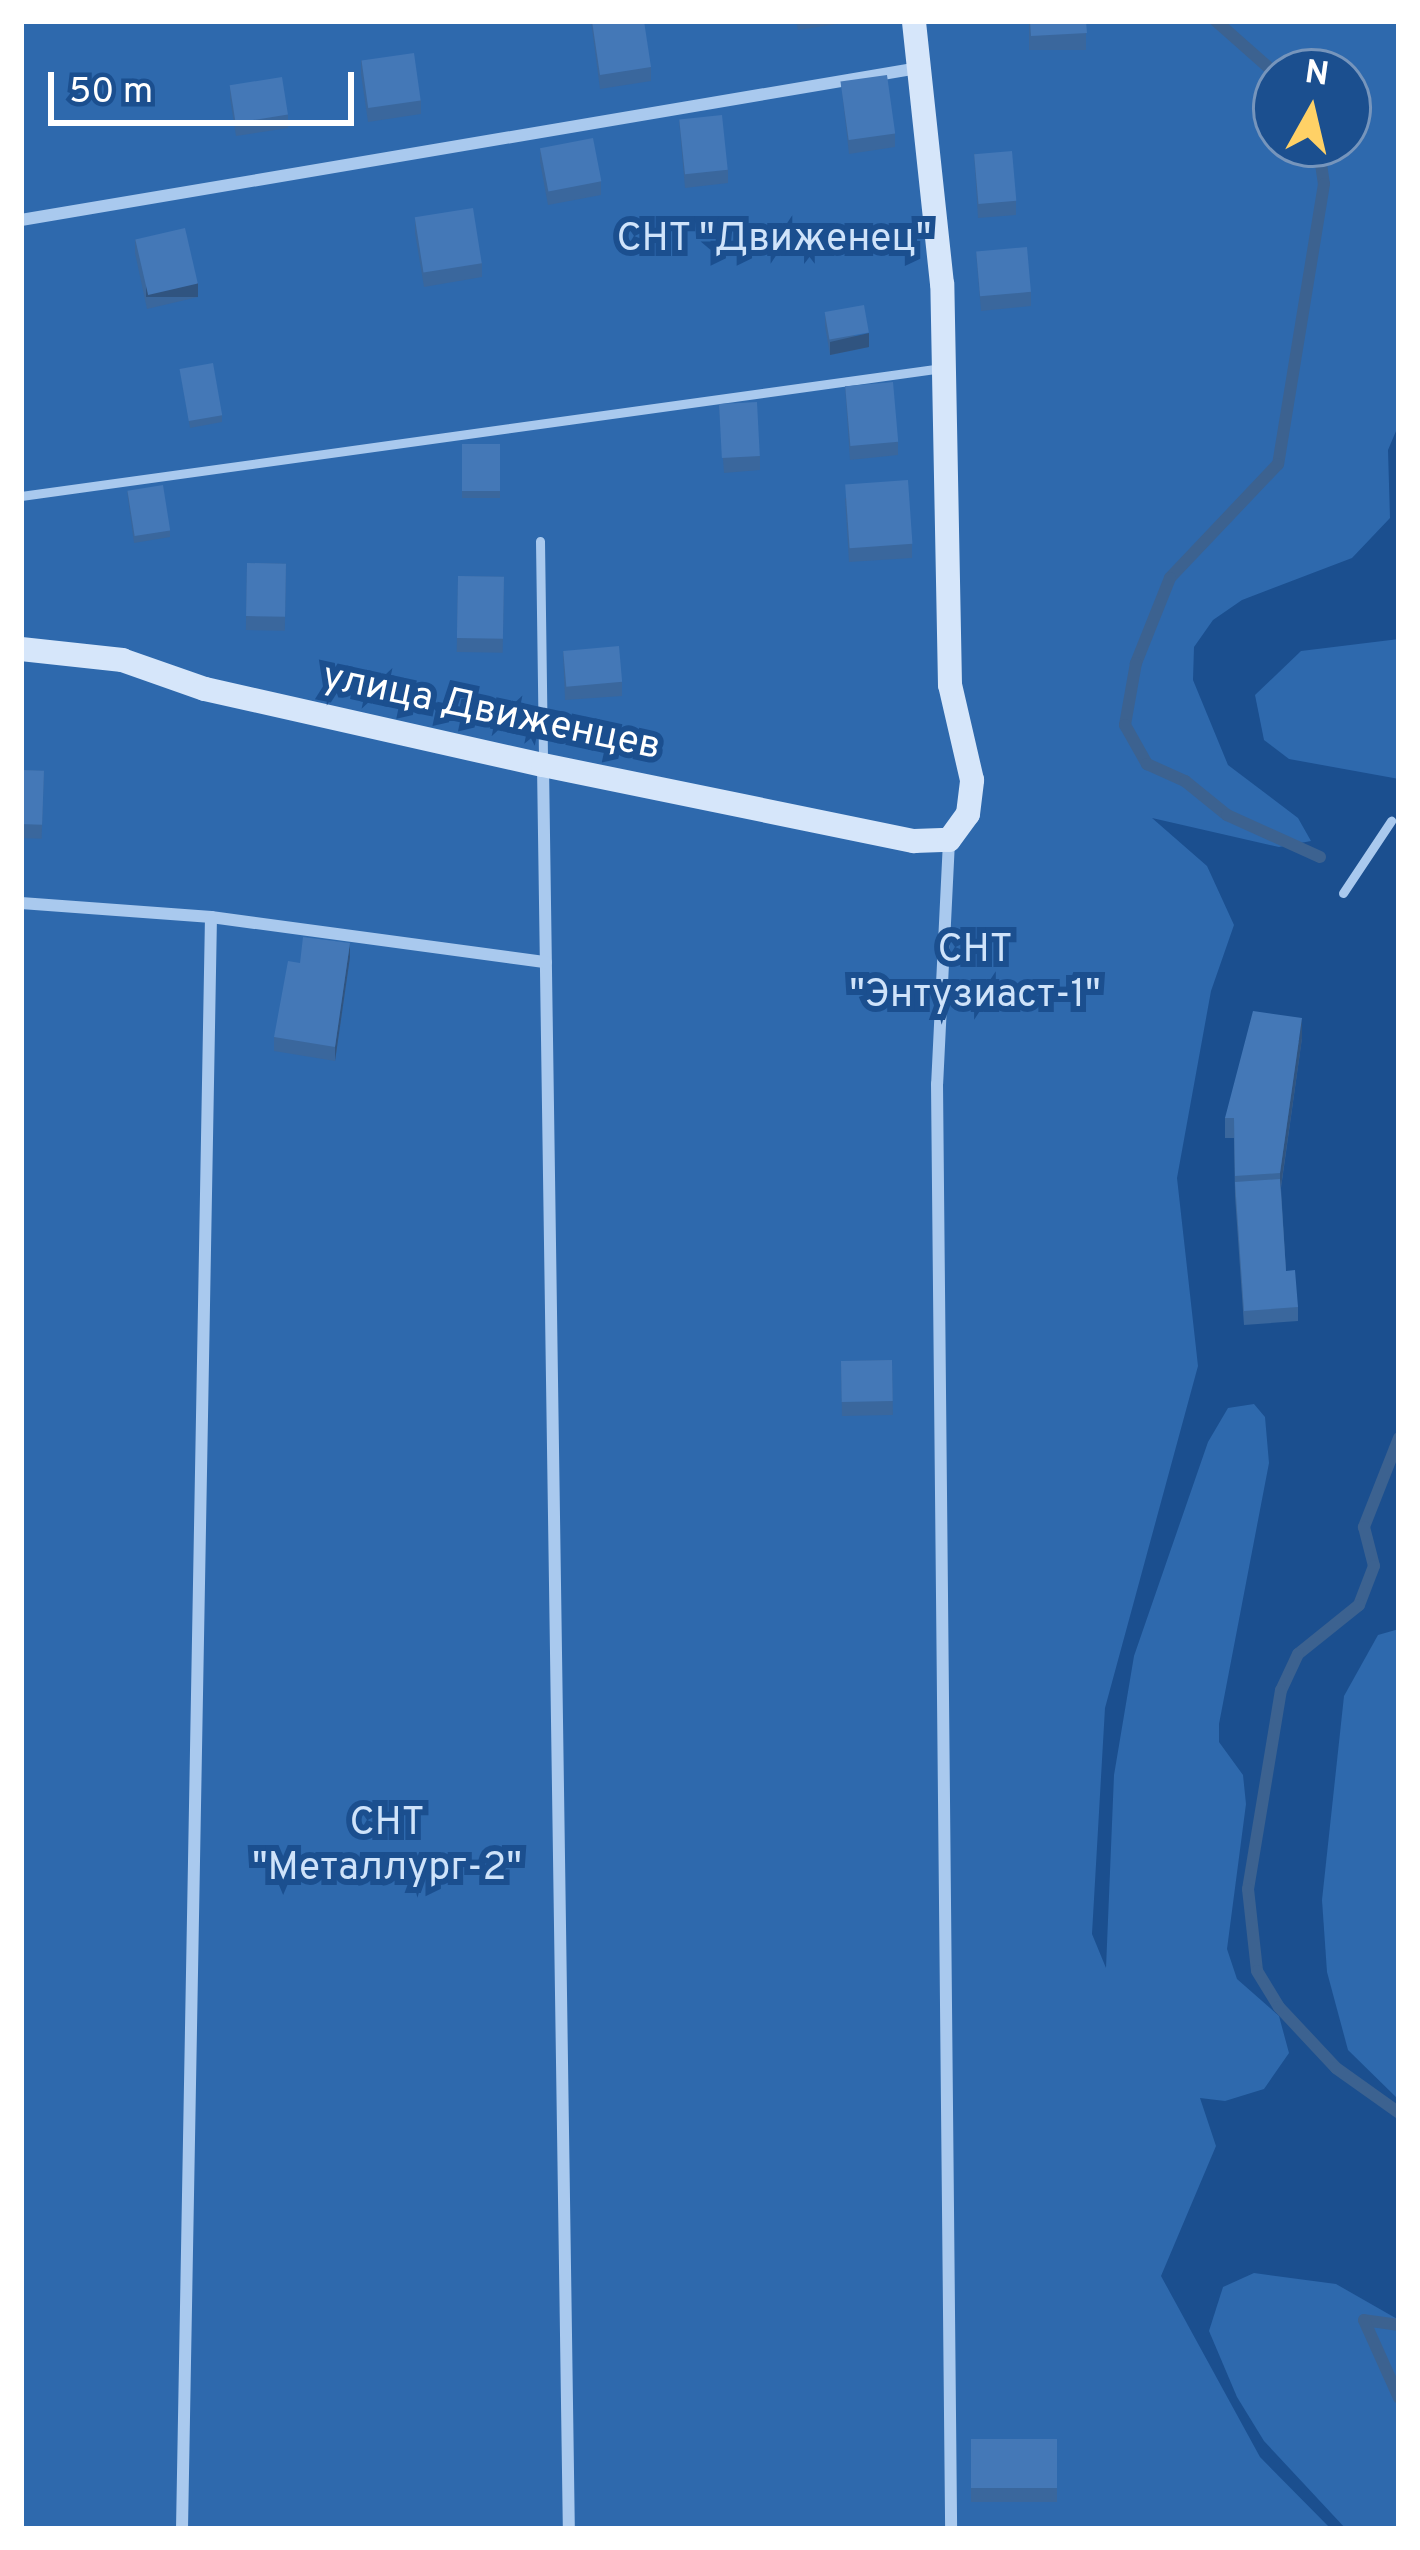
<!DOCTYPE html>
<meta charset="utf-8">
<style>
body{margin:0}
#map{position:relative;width:1420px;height:2550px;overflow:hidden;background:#1b4f8f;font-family:Overpass,sans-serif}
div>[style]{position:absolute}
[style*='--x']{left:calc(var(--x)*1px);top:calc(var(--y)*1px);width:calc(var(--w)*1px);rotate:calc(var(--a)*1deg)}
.green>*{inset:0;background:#2e69ad}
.stream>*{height:12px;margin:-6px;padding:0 6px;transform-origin:6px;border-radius:6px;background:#3c6290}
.lane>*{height:9px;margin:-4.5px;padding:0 4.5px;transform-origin:4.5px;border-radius:4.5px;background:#a9c9ee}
.street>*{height:12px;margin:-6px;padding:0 6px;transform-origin:6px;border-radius:6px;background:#a9c9ee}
.secondary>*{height:24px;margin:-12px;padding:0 12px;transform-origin:12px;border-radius:12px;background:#d6e6fa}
.wall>*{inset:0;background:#3a679d;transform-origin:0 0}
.shaded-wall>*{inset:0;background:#305480;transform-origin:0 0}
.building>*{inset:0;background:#4478b7;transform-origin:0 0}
span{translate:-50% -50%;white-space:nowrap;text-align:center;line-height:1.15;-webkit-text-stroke:12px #1b4f8f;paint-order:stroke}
.park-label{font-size:39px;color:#cfe3fa}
.street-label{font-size:39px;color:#fff}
.frame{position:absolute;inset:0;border:24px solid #fff;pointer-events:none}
.north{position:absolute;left:1252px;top:48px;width:120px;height:120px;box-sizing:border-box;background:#1b4f8f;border:3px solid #7695bc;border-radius:50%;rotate:8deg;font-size:33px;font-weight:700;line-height:48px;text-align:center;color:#fff}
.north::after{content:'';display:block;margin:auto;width:42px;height:54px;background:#ffd166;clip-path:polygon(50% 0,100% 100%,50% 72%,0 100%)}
.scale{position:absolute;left:48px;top:72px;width:306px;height:54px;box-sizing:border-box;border:6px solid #fff;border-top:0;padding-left:15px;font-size:36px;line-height:42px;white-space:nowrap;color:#fff;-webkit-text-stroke:9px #1b4f8f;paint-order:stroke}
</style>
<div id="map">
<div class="green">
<div style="clip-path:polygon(evenodd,21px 21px,1399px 21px,1399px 424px,1388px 450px,1390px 518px,1352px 558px,1242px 600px,1213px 620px,1194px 647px,1193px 680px,1228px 765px,1298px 818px,1311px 841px,1279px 847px,1152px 818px,1207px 866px,1234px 925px,1211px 991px,1177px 1178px,1198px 1366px,1105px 1708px,1092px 1934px,1106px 1968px,1114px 1775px,1134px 1656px,1208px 1442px,1228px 1408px,1254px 1404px,1265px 1417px,1269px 1463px,1219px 1724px,1219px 1742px,1243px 1775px,1246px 1804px,1227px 1949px,1237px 1979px,1279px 2016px,1289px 2053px,1264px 2089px,1225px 2101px,1200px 2098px,1216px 2146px,1161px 2276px,1260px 2457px,1331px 2529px,21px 2529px,21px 21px,1276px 72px,1348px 72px,1348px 144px,1276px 144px,1276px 72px)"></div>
<div style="clip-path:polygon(1399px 639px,1399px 779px,1289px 759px,1264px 740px,1255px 695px,1301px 651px)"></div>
<div style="clip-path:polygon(1399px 1629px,1399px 2100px,1348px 2050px,1327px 1972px,1322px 1900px,1344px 1696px,1378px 1635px)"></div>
<div style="clip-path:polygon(1254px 2273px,1336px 2284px,1399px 2320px,1399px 2529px,1346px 2529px,1264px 2441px,1237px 2397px,1209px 2331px,1223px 2287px)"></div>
</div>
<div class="stream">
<div style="--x:1216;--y:21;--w:80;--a:41.5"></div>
<div style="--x:1318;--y:144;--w:40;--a:81.5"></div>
<div style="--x:1324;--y:184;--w:284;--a:99.3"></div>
<div style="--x:1278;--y:464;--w:157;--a:133.5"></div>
<div style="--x:1170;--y:578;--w:92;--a:111.8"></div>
<div style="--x:1136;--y:663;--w:63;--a:100.1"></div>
<div style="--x:1125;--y:725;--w:45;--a:60.6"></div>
<div style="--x:1147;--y:764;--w:42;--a:24.1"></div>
<div style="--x:1185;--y:781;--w:54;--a:39"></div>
<div style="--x:1227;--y:815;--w:102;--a:24.3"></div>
<div style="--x:1399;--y:1438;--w:96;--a:111.5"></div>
<div style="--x:1364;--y:1527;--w:40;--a:75.6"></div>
<div style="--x:1374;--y:1566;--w:42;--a:111"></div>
<div style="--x:1359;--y:1605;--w:78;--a:141.2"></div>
<div style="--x:1298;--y:1654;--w:40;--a:115"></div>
<div style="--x:1281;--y:1690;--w:202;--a:99.4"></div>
<div style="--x:1248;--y:1889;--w:82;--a:83.7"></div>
<div style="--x:1257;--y:1971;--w:42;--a:58.6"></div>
<div style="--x:1279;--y:2007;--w:83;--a:46.9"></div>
<div style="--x:1336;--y:2068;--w:77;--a:35.5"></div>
<div style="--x:1399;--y:2325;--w:35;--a:-172"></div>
<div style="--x:1364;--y:2320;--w:85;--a:65.8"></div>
</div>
<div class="lane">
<div style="--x:21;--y:496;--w:930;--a:-7.91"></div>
<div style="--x:540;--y:541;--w:219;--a:89.2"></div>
<div style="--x:1343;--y:893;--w:87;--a:-56.3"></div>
</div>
<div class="street">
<div style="--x:21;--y:220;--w:911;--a:-9.61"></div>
<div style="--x:543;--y:766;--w:1763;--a:89.16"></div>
<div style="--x:949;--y:841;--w:243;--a:92.8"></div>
<div style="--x:937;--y:1084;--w:1445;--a:89.44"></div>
<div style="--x:21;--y:903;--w:191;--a:4.2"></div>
<div style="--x:211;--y:917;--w:338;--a:7.7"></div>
<div style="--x:182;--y:2529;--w:1612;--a:-88.97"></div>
</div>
<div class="secondary">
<div style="--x:21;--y:649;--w:102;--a:6.2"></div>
<div style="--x:122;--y:660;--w:88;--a:19.3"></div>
<div style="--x:205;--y:689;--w:346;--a:12.7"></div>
<div style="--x:543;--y:765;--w:379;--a:11.6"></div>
<div style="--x:914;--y:841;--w:35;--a:-2"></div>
<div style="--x:949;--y:840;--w:32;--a:-54"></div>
<div style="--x:968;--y:814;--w:34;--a:-83"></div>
<div style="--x:972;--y:780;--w:98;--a:-103"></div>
<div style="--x:950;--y:685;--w:401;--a:-91.1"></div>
<div style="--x:942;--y:284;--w:264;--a:-96.1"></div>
</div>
<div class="wall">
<div style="clip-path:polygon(591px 21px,651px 67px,651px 81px,600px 89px)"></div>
<div style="clip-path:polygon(796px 21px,844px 21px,844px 23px,798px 30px)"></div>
<div style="left:1029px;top:21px;width:57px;height:29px"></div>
<div style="clip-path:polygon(361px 60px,421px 100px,421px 114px,368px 122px,361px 74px)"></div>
<div style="clip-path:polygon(841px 82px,895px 133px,895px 147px,849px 154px)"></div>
<div style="clip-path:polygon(230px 85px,288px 115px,288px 128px,236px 136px,230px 98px)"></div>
<div style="clip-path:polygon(679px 120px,728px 170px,728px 183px,685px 188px)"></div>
<div style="clip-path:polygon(540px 148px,601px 181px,601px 195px,548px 205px,540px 162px)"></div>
<div style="clip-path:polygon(974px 153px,1016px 201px,1016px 215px,978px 218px)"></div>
<div style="clip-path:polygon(415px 219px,482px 263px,482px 277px,424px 287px,415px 233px)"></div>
<div style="clip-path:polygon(135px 239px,198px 297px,147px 309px,135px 253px)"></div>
<div style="clip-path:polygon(976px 252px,1031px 292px,1031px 306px,981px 311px)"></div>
<div style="clip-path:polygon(825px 313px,869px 347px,830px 355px,825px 326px)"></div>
<div style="clip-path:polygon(180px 369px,222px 415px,222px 422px,190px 428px)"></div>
<div style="clip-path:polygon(845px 386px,898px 442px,898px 455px,850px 460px)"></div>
<div style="clip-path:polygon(719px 405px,760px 456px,760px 470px,724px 473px)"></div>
<div style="left:462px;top:444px;width:38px;height:54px"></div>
<div style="clip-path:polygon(127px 491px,170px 530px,170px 537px,134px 543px)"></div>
<div style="clip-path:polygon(845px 498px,912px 544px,912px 558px,849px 562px)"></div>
<div style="left:247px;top:563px;width:39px;height:67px;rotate:1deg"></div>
<div style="left:458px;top:576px;width:46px;height:76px;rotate:1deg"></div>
<div style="clip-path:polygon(563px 651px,622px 682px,622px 696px,565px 700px)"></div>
<div style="left:21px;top:770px;width:23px;height:68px;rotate:2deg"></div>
<div style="clip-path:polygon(350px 957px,335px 1061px,274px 1051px,274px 1037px)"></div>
<div style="clip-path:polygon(1302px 1038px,1281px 1188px,1286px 1271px,1298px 1307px,1298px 1321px,1244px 1325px,1235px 1196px,1234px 1138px,1225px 1138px,1225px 1118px)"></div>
<div style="left:892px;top:1360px;width:55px;height:51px;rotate:89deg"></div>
<div style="left:971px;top:2439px;width:86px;height:63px"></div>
</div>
<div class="shaded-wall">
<div style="left:198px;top:283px;width:14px;height:52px;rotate:90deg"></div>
<div style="clip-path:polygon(869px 333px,869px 347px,830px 355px,830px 342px)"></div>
<div style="clip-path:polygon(350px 943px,350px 957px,335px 1061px,335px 1047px)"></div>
<div style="clip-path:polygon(1302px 1018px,1302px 1038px,1280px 1193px,1280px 1173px)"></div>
</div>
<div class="building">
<div style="clip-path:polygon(592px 21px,644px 21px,651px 67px,600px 75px)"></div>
<div style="clip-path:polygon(1030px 21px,1086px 21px,1087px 33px,1031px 36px)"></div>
<div style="left:414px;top:53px;width:48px;height:53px;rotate:82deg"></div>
<div style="left:887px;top:75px;width:59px;height:47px;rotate:82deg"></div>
<div style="left:282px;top:77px;width:38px;height:53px;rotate:81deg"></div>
<div style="left:722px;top:115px;width:55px;height:43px;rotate:84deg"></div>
<div style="left:593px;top:138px;width:44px;height:54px;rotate:79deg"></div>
<div style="left:1012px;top:151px;width:50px;height:38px;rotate:85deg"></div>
<div style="left:473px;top:208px;width:56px;height:59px;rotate:81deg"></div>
<div style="left:185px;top:228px;width:57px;height:51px;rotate:77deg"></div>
<div style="left:1027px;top:247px;width:45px;height:51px;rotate:85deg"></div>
<div style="left:864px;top:305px;width:28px;height:40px;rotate:80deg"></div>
<div style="left:213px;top:363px;width:53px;height:34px;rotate:80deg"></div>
<div style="left:893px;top:382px;width:60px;height:48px;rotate:85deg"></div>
<div style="left:757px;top:402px;width:54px;height:38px;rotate:87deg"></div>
<div style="left:462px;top:444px;width:38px;height:47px"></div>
<div style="left:908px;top:480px;width:64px;height:63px;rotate:86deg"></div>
<div style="left:163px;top:485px;width:46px;height:36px;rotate:81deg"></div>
<div style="left:247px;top:563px;width:39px;height:53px;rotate:1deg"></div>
<div style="left:458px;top:576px;width:46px;height:62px;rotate:1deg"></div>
<div style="left:619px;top:646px;width:36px;height:56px;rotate:85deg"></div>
<div style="left:21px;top:770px;width:23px;height:54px;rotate:2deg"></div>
<div style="clip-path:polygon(303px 937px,350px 943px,335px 1047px,274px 1037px,288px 961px,300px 963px)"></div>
<div style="clip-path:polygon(1253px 1011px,1302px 1018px,1280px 1173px,1235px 1176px,1234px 1118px,1225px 1118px)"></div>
<div style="clip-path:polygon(1280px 1179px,1286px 1271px,1295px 1270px,1298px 1307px,1244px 1311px,1235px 1182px)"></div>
<div style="left:892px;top:1360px;width:41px;height:51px;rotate:89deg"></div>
<div style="left:971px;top:2439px;width:86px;height:49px"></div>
</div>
<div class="park-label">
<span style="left:774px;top:241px">СНТ "Движенец"</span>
<span style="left:975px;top:975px">СНТ<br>"Энтузиаст-1"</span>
<span style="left:387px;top:1848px">СНТ<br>"Металлург-2"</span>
</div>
<div class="street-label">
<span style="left:491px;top:714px;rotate:12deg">улица Движенцев</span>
</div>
<div class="frame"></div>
<div class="north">N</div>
<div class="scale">50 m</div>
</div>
